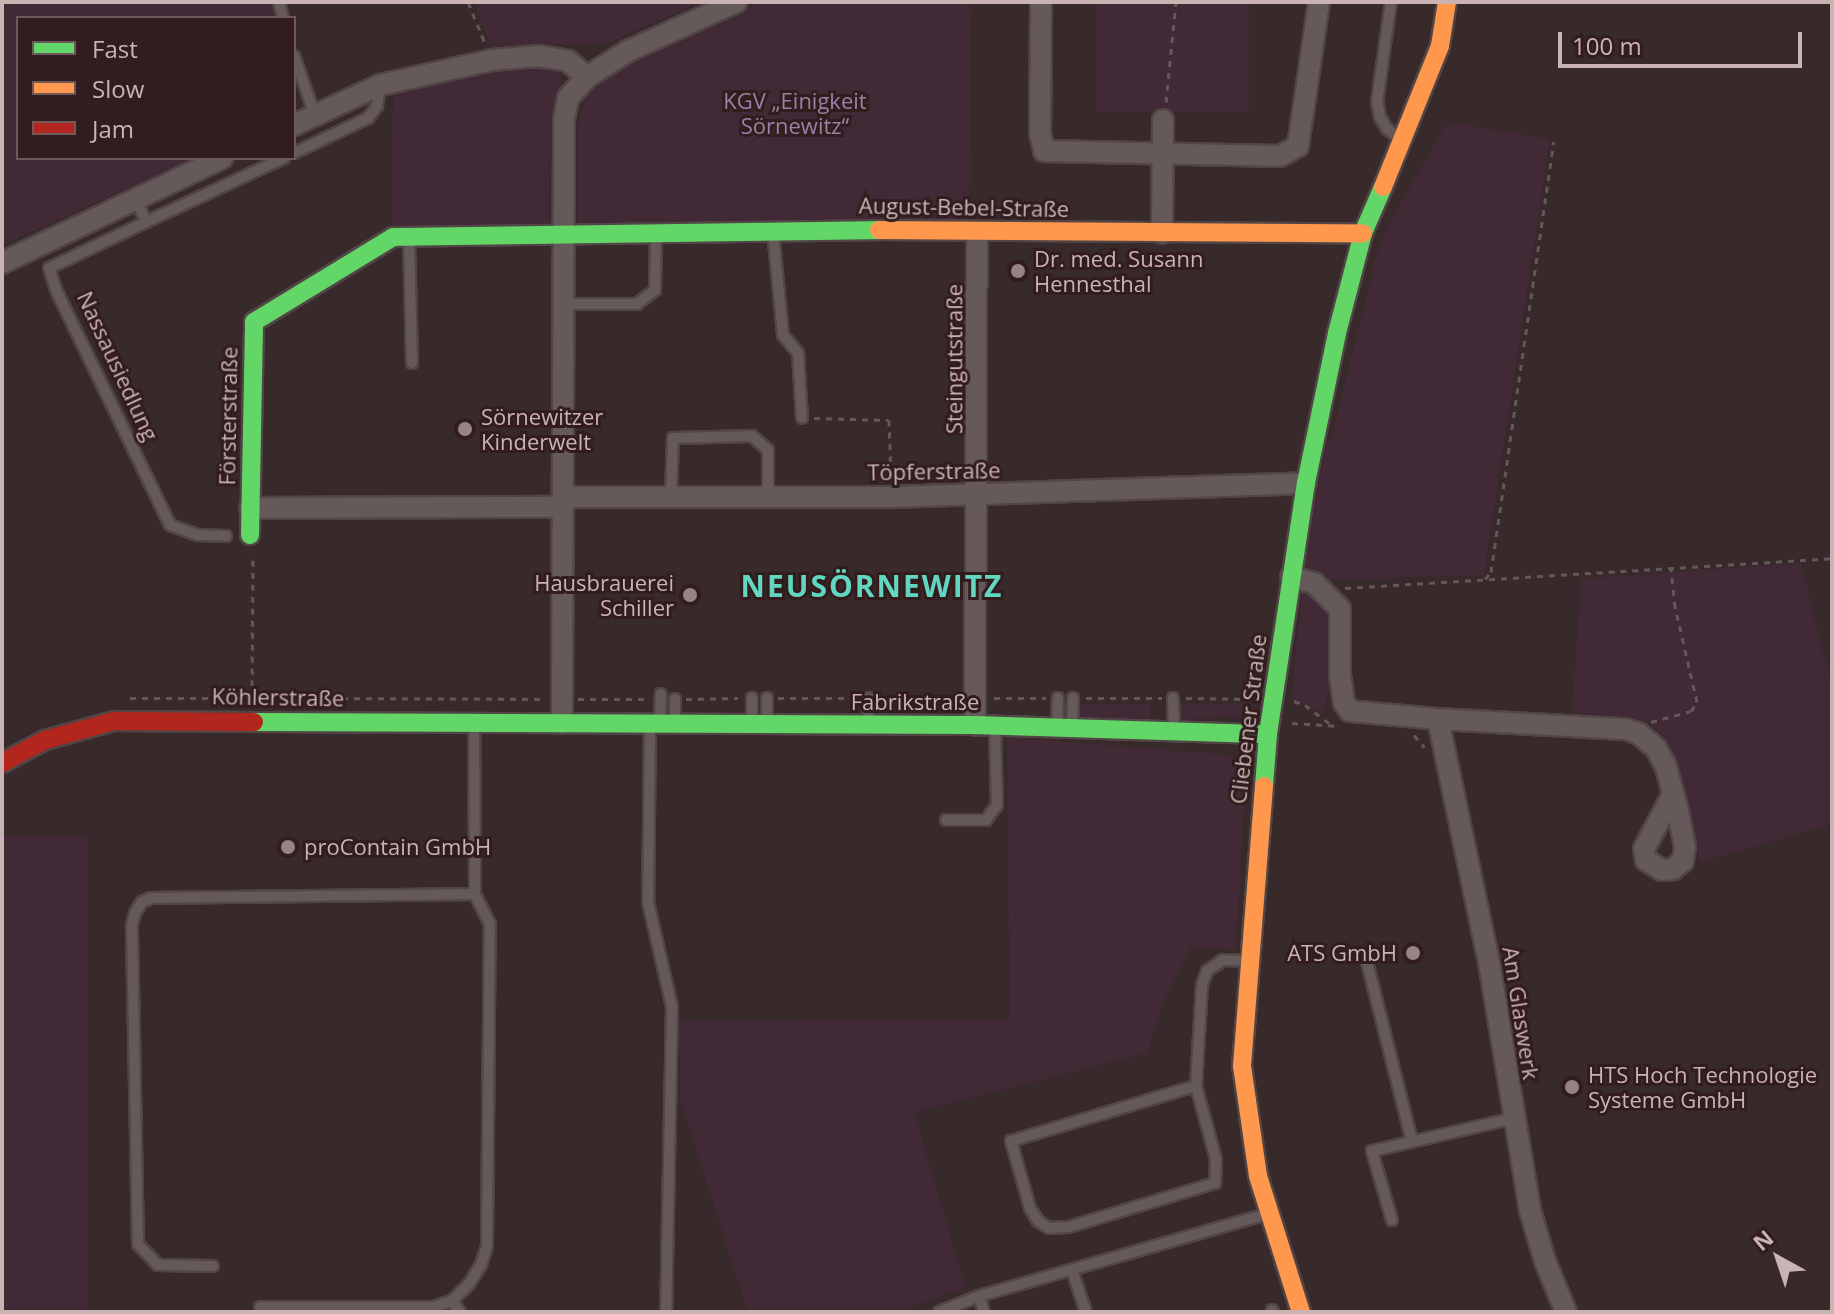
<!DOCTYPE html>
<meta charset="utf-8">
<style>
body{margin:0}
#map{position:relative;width:1834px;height:1314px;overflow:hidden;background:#38292a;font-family:"Open Sans",sans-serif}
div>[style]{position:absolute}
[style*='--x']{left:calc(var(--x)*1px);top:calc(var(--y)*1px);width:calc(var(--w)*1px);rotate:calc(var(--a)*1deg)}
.green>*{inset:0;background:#422936;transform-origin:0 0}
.path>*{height:3px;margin-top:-1.5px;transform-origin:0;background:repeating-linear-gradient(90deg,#635759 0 6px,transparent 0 12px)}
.roads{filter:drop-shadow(2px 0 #514546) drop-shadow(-2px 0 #514546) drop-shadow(0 2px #514546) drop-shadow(0 -2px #514546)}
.lane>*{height:10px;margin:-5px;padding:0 5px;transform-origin:5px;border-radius:5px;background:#66595a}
.street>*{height:20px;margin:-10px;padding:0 10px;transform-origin:10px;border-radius:10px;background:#66595a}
.fast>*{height:18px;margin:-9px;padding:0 9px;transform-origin:9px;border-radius:9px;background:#63d668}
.slow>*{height:18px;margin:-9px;padding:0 9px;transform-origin:9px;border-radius:9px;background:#ff974d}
.jam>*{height:18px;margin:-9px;padding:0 9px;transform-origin:9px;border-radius:9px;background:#b3261e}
.dots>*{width:22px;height:22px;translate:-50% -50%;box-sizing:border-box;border:4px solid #331c1d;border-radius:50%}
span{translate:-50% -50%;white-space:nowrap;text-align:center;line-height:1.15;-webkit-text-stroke:6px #331c1d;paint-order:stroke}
.park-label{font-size:22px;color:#9a80a9}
.street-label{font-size:22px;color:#c9b3b3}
.poi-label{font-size:22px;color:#c9b3b3}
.left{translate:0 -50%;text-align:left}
.right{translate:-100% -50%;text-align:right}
.district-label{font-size:30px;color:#61d6c1;font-weight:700;letter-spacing:2px}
.frame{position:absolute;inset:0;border:4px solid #c9b3b3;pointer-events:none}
.legend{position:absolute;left:16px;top:16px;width:280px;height:144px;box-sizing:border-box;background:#331c1d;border:2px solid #6f5859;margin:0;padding:10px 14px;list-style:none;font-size:24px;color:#c9b3b3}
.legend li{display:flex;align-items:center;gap:16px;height:40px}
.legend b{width:40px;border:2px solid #6f5859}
.north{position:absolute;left:1738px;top:1218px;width:80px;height:80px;-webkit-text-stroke:6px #331c1d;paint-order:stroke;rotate:320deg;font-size:22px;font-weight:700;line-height:32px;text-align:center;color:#c9b3b3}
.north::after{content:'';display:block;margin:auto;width:28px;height:36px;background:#c9b3b3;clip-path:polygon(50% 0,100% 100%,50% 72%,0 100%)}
.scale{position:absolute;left:1558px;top:32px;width:244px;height:36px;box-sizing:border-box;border:4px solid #c9b3b3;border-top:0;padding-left:10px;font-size:24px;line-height:28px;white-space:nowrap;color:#c9b3b3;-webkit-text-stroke:6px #331c1d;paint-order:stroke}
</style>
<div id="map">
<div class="green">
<div style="clip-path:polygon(2px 2px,271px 2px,276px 18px,18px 18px,18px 158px,195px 158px,2px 245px)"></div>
<div style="clip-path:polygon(473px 2px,702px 2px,607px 43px,492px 47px)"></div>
<div style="clip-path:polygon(759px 2px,971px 2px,969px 224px,578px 226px,578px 124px,587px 92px,612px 73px)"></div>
<div style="left:1096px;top:2px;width:153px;height:110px"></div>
<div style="clip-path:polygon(544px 63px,556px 69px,562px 78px,552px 121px,548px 223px,392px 232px,393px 88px,507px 65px)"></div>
<div style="clip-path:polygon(1448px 122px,1550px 139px,1484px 575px,1320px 580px,1303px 567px,1327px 442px,1333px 432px,1383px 234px)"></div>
<div style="clip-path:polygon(1801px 563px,1832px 689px,1832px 824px,1700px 862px,1669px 743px,1652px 723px,1630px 717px,1572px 713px,1581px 579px)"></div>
<div style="clip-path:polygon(1302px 588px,1312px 590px,1334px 612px,1333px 695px,1326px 694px,1325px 711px,1315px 711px,1292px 698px)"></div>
<div style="clip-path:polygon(1257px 703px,1240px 716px,1179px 720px,1178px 704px)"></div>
<div style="left:1077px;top:704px;width:73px;height:15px"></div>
<div style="clip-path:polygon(1007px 737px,1228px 755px,1235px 759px,1245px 780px,1236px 951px,1191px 946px,1165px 997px,1147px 1053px,914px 1112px,965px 1287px,898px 1312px,748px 1312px,680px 1099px,679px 1021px,1010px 1020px)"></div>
<div style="left:87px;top:836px;width:476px;height:93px;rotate:90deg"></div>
</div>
<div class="path">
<div style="--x:468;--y:2;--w:44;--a:67.5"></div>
<div style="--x:1166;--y:102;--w:100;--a:-84.3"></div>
<div style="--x:814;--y:418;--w:75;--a:1.5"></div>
<div style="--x:889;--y:420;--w:60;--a:88.1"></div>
<div style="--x:1485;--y:579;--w:9;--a:-49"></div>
<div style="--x:1491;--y:572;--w:435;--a:-81.7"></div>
<div style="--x:1345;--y:588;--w:488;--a:-3.5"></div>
<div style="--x:130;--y:698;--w:100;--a:0"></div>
<div style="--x:252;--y:698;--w:144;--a:-89.6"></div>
<div style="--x:294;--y:698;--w:252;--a:0.2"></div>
<div style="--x:778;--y:698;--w:80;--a:0"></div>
<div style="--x:882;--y:698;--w:76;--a:0"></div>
<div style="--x:994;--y:698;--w:52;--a:0"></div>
<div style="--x:1086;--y:698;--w:76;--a:0"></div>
<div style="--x:1186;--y:698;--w:64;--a:0.9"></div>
<div style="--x:578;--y:699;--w:68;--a:0"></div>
<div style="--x:686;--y:699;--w:52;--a:-1.1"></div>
<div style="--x:1294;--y:701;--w:12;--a:20"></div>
<div style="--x:1305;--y:705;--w:34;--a:37"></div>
<div style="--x:1651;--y:722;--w:41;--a:-15.4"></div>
<div style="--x:1691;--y:711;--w:11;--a:-56"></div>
<div style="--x:1697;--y:702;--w:98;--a:-103"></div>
<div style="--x:1675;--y:607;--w:39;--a:-96"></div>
<div style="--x:1292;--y:723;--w:48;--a:3.6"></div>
<div style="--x:1414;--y:735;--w:16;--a:50"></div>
</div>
<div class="roads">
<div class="lane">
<div style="--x:279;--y:2;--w:16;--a:76"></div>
<div style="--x:1391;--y:2;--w:100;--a:98"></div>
<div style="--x:1377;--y:101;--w:16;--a:79"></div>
<div style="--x:1380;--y:117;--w:14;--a:60"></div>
<div style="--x:1387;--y:129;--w:19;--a:35"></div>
<div style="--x:294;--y:56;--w:63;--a:70.4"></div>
<div style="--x:294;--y:153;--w:82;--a:-25.3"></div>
<div style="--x:368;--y:118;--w:15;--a:-53"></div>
<div style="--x:377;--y:106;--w:21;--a:-82"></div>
<div style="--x:135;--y:198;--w:26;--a:65"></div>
<div style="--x:146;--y:222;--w:152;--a:-24.9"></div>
<div style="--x:146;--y:222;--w:107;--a:154.6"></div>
<div style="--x:49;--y:268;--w:23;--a:72"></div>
<div style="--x:56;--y:290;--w:261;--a:64.1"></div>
<div style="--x:170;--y:525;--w:30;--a:20"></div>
<div style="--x:198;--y:535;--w:28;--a:2"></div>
<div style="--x:773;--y:231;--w:104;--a:84.5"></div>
<div style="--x:783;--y:335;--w:23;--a:50"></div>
<div style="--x:798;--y:353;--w:65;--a:86.5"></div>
<div style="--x:409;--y:239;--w:124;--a:88.6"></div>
<div style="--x:564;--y:304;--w:73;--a:0"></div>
<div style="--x:637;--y:304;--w:23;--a:-38"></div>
<div style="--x:655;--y:290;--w:58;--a:-89"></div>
<div style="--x:671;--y:497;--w:59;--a:-88.1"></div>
<div style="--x:673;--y:438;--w:79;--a:-1.5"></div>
<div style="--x:752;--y:436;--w:21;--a:41"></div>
<div style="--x:768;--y:450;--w:47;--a:90"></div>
<div style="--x:767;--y:698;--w:25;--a:90"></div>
<div style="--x:1173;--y:698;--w:30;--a:88"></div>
<div style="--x:675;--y:699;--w:23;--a:90"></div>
<div style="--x:660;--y:720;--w:26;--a:-88"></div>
<div style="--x:752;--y:723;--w:25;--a:-90"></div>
<div style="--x:868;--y:723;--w:25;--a:-88"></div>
<div style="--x:1057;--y:724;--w:26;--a:-88"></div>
<div style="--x:650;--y:725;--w:177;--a:90.6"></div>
<div style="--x:648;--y:902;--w:108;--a:77.1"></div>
<div style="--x:672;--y:1007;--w:305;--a:91.1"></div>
<div style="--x:1072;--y:727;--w:29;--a:-88"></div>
<div style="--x:946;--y:820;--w:40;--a:0"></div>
<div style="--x:986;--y:820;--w:19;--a:-54"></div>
<div style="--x:997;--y:805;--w:76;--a:-91.5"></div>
<div style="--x:1367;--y:962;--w:185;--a:75.9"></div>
<div style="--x:1196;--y:1086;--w:76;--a:74.7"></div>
<div style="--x:1216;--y:1159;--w:24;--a:92"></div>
<div style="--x:1215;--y:1183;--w:153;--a:163.3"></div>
<div style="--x:1068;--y:1227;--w:19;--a:177"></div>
<div style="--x:1049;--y:1228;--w:13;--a:-148"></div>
<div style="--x:1038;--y:1221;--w:15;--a:-122"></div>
<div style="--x:1030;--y:1208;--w:70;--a:-105.8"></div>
<div style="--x:1011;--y:1141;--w:193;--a:-16.6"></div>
<div style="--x:1196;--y:1086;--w:101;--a:-86.6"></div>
<div style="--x:1202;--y:985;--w:15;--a:-70"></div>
<div style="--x:1207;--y:971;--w:19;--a:-35"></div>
<div style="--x:1223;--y:960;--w:24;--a:2"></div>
<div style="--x:1392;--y:1220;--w:72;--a:-106.2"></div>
<div style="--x:1372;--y:1151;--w:146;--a:-13.1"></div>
<div style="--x:213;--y:1266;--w:55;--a:-179"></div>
<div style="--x:158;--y:1265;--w:29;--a:-134"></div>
<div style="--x:138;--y:1244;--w:319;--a:-91.1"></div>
<div style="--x:132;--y:925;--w:12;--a:-76"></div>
<div style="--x:135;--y:913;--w:13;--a:-58"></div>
<div style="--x:142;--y:902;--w:10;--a:-24"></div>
<div style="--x:151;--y:898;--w:324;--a:-0.7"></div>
<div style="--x:475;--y:894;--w:170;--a:-90.3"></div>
<div style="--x:1072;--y:1270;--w:44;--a:71.6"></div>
<div style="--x:979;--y:1296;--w:17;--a:73"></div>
<div style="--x:452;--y:1301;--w:14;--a:54"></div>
<div style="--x:260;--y:1307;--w:173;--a:0"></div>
<div style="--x:433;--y:1307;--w:20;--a:-18"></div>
<div style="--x:452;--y:1301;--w:24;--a:-45"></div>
<div style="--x:469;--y:1284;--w:22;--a:-58"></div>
<div style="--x:481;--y:1265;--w:21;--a:-73"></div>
<div style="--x:487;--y:1245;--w:321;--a:-89.5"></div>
<div style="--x:490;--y:924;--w:34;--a:-117"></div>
<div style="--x:1272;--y:1310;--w:2;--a:63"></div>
<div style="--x:939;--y:1312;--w:43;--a:-21.8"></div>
<div style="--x:979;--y:1296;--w:298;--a:-15.9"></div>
</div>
<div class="street">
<div style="--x:1041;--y:2;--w:131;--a:90.4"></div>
<div style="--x:1040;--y:133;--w:18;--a:77"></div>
<div style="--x:1044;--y:151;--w:236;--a:1.2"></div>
<div style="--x:1280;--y:156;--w:21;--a:-29"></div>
<div style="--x:1298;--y:146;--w:146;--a:-81.7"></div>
<div style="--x:294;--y:125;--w:95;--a:-24.9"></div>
<div style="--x:380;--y:85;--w:115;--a:-12.6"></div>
<div style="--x:492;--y:60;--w:46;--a:-5"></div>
<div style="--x:538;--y:56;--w:30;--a:9"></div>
<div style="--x:568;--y:61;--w:25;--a:40"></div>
<div style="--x:1162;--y:233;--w:113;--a:-89.5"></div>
<div style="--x:2;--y:263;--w:244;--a:-25.5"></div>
<div style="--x:564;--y:497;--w:327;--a:0"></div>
<div style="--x:891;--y:497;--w:415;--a:-1.9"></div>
<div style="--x:250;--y:508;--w:313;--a:-0.2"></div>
<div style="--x:1291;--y:577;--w:24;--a:15"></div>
<div style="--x:1314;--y:583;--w:37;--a:45"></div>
<div style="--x:1340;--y:609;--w:66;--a:90"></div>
<div style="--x:1340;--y:675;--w:28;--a:82"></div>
<div style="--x:1344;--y:703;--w:10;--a:53"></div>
<div style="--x:1350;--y:711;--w:88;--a:5.2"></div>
<div style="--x:562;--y:723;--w:604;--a:-89.81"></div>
<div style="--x:564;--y:119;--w:21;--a:-79"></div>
<div style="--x:568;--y:98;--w:28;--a:-48"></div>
<div style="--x:587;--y:77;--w:49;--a:-32.4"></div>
<div style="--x:628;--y:51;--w:119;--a:-24.4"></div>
<div style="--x:975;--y:725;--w:493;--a:-89.8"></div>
<div style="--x:1566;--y:1312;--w:55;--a:-112.4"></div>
<div style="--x:1545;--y:1261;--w:53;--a:-106.4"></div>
<div style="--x:1530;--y:1210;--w:250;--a:-99.4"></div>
<div style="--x:1489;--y:963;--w:249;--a:-101.8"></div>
<div style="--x:1438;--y:719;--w:187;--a:3.1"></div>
<div style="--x:1625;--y:729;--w:14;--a:17"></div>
<div style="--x:1638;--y:733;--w:23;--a:40"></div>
<div style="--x:1656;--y:748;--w:21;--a:62"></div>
<div style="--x:1666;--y:767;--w:46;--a:74.7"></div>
<div style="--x:1678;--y:811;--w:36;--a:79"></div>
<div style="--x:1685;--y:846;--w:15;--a:98"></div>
<div style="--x:1683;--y:861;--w:13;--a:141"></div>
<div style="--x:1673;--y:869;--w:11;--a:175"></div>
<div style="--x:1662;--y:870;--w:19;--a:-148"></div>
<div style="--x:1646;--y:860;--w:11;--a:-100"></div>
<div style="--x:1644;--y:849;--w:62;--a:-62.2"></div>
</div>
<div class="fast">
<div style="--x:250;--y:535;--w:213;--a:-88.9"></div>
<div style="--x:254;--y:322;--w:163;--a:-31.4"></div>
<div style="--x:393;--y:237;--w:486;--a:-0.8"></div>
<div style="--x:254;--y:722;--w:721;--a:0.24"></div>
<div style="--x:975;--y:725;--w:293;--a:1.8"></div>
<div style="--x:1264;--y:786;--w:52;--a:-85.6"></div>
<div style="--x:1268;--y:734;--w:254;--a:-81.4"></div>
<div style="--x:1306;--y:483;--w:153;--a:-78.3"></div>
<div style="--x:1337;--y:333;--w:103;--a:-75.4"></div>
<div style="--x:1363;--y:233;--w:50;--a:-66.5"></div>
</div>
<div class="slow">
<div style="--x:1383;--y:187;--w:152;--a:-68"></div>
<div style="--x:1440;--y:46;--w:45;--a:-81"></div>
<div style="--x:879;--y:230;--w:484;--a:0.4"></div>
<div style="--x:1264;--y:786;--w:281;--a:94.5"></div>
<div style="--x:1242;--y:1066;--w:111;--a:81.7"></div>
<div style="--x:1258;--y:1176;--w:143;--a:72.5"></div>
</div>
<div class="jam">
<div style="--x:2;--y:763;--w:49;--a:-28.1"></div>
<div style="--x:45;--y:740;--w:72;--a:-15.4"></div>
<div style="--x:114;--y:721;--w:140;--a:0.4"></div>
</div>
</div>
<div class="dots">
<div style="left:1018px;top:271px;background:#968383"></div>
<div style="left:465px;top:429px;background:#968383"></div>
<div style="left:690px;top:595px;background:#968383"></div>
<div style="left:288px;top:847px;background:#968383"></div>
<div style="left:1413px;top:953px;background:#968383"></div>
<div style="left:1572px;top:1087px;background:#968383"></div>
</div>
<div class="park-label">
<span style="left:795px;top:113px">KGV „Einigkeit<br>Sörnewitz“</span>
</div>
<div class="street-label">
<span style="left:964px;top:207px;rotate:1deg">August-Bebel-Straße</span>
<span style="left:954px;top:359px;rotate:-90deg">Steingutstraße</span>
<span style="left:118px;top:366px;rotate:65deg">Nassausiedlung</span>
<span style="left:228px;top:416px;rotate:-89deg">Försterstraße</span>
<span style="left:934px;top:471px;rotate:-1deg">Töpferstraße</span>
<span style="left:278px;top:697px;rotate:1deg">Köhlerstraße</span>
<span style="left:915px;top:702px">Fabrikstraße</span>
<span style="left:1248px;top:719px;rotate:-83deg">Cliebener Straße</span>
<span style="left:1521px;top:1013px;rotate:81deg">Am Glaswerk</span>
</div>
<div class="poi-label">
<span class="left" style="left:1034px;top:271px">Dr. med. Susann<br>Hennesthal</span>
<span class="left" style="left:481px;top:429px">Sörnewitzer<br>Kinderwelt</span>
<span class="right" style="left:674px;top:595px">Hausbrauerei<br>Schiller</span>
<span class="left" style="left:304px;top:847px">proContain GmbH</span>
<span class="right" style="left:1397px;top:953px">ATS GmbH</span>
<span class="left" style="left:1588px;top:1087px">HTS Hoch Technologie<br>Systeme GmbH</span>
</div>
<div class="district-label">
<span style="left:872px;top:586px">NEUSÖRNEWITZ</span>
</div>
<div class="frame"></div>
<ul class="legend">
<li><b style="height:10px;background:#63d668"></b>Fast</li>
<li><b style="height:10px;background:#ff974d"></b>Slow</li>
<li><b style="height:10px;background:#b3261e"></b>Jam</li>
</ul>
<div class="north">N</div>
<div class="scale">100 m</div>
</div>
